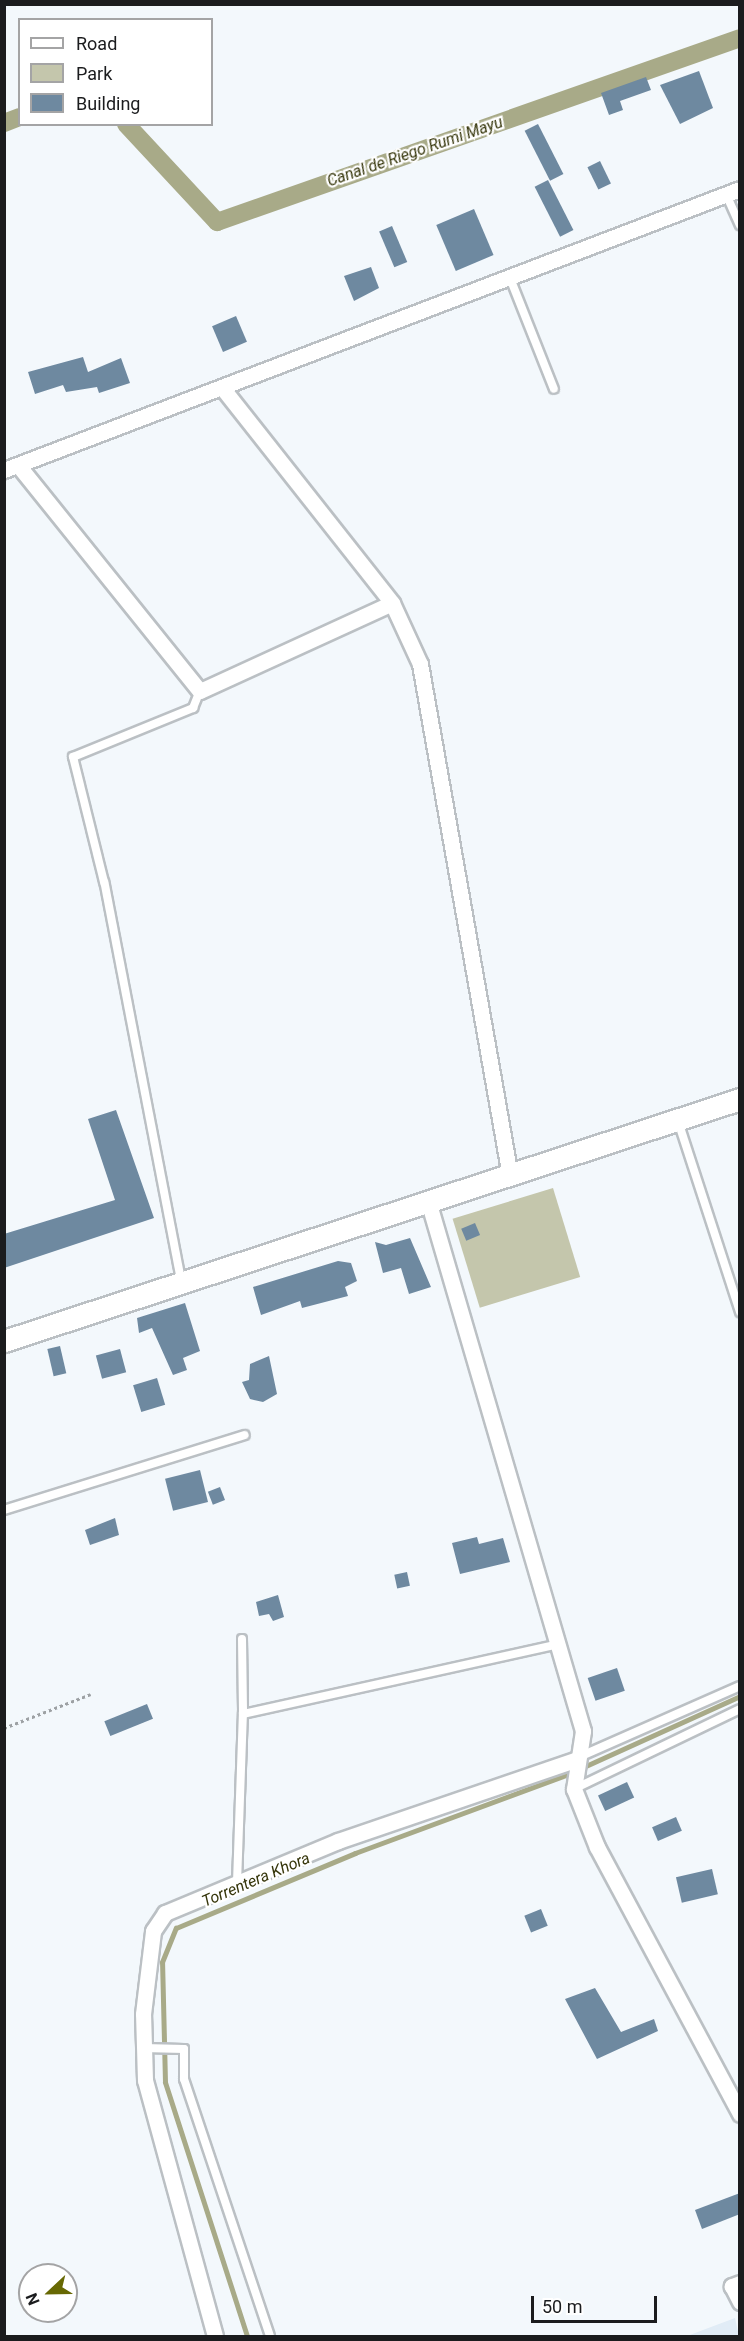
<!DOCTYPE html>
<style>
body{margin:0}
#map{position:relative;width:744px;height:2341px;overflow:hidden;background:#f3f8fc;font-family:Roboto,sans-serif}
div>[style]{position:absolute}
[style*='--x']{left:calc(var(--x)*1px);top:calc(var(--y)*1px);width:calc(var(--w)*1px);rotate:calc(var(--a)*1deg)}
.built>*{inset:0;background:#e1ecf6}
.green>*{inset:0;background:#c4c6ac;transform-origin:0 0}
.stream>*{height:5px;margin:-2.5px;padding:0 2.5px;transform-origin:2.5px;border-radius:2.5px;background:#a8aa88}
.canal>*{height:18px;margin:-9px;padding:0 9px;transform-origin:9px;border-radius:9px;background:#a8aa88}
.building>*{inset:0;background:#6e89a0;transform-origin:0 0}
.path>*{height:3px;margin-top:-1.5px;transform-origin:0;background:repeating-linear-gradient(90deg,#9da1a4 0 3px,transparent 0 6px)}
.roads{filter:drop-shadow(2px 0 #bbc0c4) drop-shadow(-2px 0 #bbc0c4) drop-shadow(0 2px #bbc0c4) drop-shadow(0 -2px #bbc0c4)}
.lane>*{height:8px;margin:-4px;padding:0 4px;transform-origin:4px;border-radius:4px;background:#fff}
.street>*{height:15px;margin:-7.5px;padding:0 7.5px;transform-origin:7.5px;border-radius:7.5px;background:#fff}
.secondary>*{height:21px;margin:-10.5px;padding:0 10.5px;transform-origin:10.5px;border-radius:10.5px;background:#fff}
span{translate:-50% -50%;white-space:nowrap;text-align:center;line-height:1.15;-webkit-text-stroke:4.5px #fff;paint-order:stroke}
.water-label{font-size:16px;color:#36360b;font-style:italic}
.frame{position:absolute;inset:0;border:6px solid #1b1c1e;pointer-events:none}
.legend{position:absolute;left:18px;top:18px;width:195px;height:108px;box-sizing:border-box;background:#fff;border:2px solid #a4a4a5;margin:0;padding:8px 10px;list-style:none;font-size:18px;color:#1b1c1e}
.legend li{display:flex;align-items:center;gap:12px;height:30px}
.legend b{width:30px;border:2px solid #a4a4a5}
.north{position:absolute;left:18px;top:2263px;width:60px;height:60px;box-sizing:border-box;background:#fff;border:2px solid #a4a4a5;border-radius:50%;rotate:248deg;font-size:16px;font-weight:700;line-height:24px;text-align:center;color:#1b1c1e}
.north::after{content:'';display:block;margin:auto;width:21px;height:27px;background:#676803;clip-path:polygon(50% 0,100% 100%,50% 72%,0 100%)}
.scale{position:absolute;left:531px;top:2296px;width:126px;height:27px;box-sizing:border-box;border:3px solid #1b1c1e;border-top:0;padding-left:8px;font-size:18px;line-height:21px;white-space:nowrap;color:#1b1c1e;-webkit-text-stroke:4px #fff;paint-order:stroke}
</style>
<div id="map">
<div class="built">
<div style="clip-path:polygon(735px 2318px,739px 2336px,687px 2336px)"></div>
</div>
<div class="green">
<div style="left:553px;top:1188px;width:93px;height:105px;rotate:73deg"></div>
</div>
<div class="stream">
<div style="--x:247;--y:2336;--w:267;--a:-107.9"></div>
<div style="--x:165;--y:2082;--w:120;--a:-91.4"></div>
<div style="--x:162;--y:1962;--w:37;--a:-68"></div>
<div style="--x:176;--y:1928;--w:194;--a:-22.7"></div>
<div style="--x:355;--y:1853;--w:227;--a:-20.3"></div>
<div style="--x:568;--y:1774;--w:189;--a:-24.4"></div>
</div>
<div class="canal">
<div style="--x:4;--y:123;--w:17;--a:-21"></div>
<div style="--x:126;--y:124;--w:134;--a:47.1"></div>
<div style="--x:217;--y:222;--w:554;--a:-19.38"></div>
</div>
<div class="building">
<div style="clip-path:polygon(699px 71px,713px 108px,680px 124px,660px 85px)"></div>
<div style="clip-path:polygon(646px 77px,651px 90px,620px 101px,623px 110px,609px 115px,601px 93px)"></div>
<div style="left:538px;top:124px;width:56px;height:15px;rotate:63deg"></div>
<div style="left:600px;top:161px;width:25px;height:14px;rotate:64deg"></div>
<div style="left:548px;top:180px;width:56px;height:15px;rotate:63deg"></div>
<div style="left:474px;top:209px;width:50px;height:41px;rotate:67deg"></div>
<div style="left:392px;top:226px;width:39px;height:14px;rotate:67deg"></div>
<div style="clip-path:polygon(371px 267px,379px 288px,354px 301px,344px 276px)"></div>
<div style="left:236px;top:316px;width:28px;height:26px;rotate:67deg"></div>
<div style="clip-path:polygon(83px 357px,88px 372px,121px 358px,130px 383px,99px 393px,97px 387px,66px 392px,63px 385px,35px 394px,28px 372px)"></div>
<div style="clip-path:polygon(116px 1110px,154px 1218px,4px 1268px,4px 1234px,115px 1200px,88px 1119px)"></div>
<div style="left:475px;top:1223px;width:13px;height:15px;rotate:67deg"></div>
<div style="clip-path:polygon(410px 1238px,431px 1287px,409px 1294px,401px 1268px,383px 1273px,375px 1242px,386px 1245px)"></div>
<div style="clip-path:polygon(338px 1261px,351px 1263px,357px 1281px,345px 1287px,348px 1296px,302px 1308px,300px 1301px,261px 1315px,253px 1287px)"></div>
<div style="clip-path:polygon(185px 1303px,200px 1351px,183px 1358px,187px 1370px,173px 1375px,152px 1328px,139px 1333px,137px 1318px)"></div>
<div style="left:60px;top:1346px;width:28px;height:13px;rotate:77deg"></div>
<div style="left:120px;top:1349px;width:24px;height:25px;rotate:75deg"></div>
<div style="clip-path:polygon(269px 1356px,277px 1394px,263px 1402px,250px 1399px,242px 1382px,249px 1380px,250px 1364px)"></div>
<div style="left:157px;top:1378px;width:28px;height:25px;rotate:73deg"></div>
<div style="left:200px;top:1470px;width:33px;height:36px;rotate:76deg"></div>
<div style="left:220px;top:1487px;width:14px;height:13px;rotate:69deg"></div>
<div style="clip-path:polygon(115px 1518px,119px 1535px,90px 1545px,85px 1530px)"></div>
<div style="clip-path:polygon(477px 1537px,479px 1544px,503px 1538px,510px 1562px,460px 1574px,452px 1543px)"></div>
<div style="left:407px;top:1572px;width:14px;height:13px;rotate:78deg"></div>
<div style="clip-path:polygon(278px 1595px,284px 1617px,273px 1621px,269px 1614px,259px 1616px,256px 1602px)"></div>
<div style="left:617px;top:1668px;width:24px;height:31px;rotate:71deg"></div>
<div style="left:147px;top:1704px;width:16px;height:46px;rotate:68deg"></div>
<div style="left:627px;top:1782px;width:17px;height:32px;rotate:65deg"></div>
<div style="left:676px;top:1817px;width:15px;height:26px;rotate:67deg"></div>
<div style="left:712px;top:1869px;width:26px;height:37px;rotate:77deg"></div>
<div style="left:541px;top:1909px;width:18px;height:18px;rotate:68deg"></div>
<div style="clip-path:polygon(595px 1988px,621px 2032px,654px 2019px,658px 2031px,597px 2059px,565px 1999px)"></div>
<div style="clip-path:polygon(740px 2193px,740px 2214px,702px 2229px,695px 2210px)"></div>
</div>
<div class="path">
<div style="--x:4;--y:1728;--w:93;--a:-21.3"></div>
</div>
<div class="roads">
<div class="lane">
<div style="--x:726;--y:194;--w:34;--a:66"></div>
<div style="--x:510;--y:278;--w:119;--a:68.4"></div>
<div style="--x:678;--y:1121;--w:201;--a:72"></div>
<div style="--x:181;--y:1280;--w:405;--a:-100.9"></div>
<div style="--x:104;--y:882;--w:129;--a:-103.9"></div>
<div style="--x:73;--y:757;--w:130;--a:-22.2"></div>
<div style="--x:193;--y:708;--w:18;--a:-68"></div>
<div style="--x:4;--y:1510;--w:252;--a:-17.3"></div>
<div style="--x:242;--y:1639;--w:75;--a:89.2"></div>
<div style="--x:579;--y:1757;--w:176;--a:-23.8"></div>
<div style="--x:574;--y:1789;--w:184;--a:-25.7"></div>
<div style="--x:237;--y:1883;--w:169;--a:-88"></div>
<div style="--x:243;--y:1714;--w:325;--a:-12.5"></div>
<div style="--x:143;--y:2048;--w:41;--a:1.4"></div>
<div style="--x:184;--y:2049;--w:30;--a:90"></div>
<div style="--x:184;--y:2079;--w:271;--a:71.5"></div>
</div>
<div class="street">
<div style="--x:224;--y:390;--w:271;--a:51.7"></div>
<div style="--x:392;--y:603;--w:67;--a:65.3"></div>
<div style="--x:420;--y:664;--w:520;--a:80.03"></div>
<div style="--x:18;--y:465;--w:290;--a:51.2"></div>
<div style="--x:200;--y:691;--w:211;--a:-24.6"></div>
<div style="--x:4;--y:470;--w:788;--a:-20.9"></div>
<div style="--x:429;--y:1204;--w:549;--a:73.71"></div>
<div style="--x:583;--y:1731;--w:59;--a:98.8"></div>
<div style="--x:574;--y:1789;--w:62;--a:68.4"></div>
<div style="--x:597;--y:1847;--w:303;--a:61.8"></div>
<div style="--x:740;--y:2283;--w:9;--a:159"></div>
<div style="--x:732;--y:2286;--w:18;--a:63"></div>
<div style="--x:215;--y:2336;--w:265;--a:-105.3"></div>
<div style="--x:145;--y:2080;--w:66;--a:-91.7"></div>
<div style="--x:143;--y:2014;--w:84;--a:-83.1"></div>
<div style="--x:153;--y:1931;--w:22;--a:-56"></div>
<div style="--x:165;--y:1913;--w:187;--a:-22.6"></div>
<div style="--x:338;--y:1841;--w:250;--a:-18.9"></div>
</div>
<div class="secondary">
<div style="--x:4;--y:1341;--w:775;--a:-18.2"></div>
</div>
</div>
<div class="water-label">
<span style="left:415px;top:152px;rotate:-19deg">Canal de Riego Rumi Mayu</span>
<span style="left:256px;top:1880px;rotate:-23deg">Torrentera Khora</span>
</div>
<div class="frame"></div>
<ul class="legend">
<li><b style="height:8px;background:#fff"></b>Road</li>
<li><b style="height:16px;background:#c4c6ac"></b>Park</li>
<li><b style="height:16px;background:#6e89a0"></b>Building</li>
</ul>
<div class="north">N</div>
<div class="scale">50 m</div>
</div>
